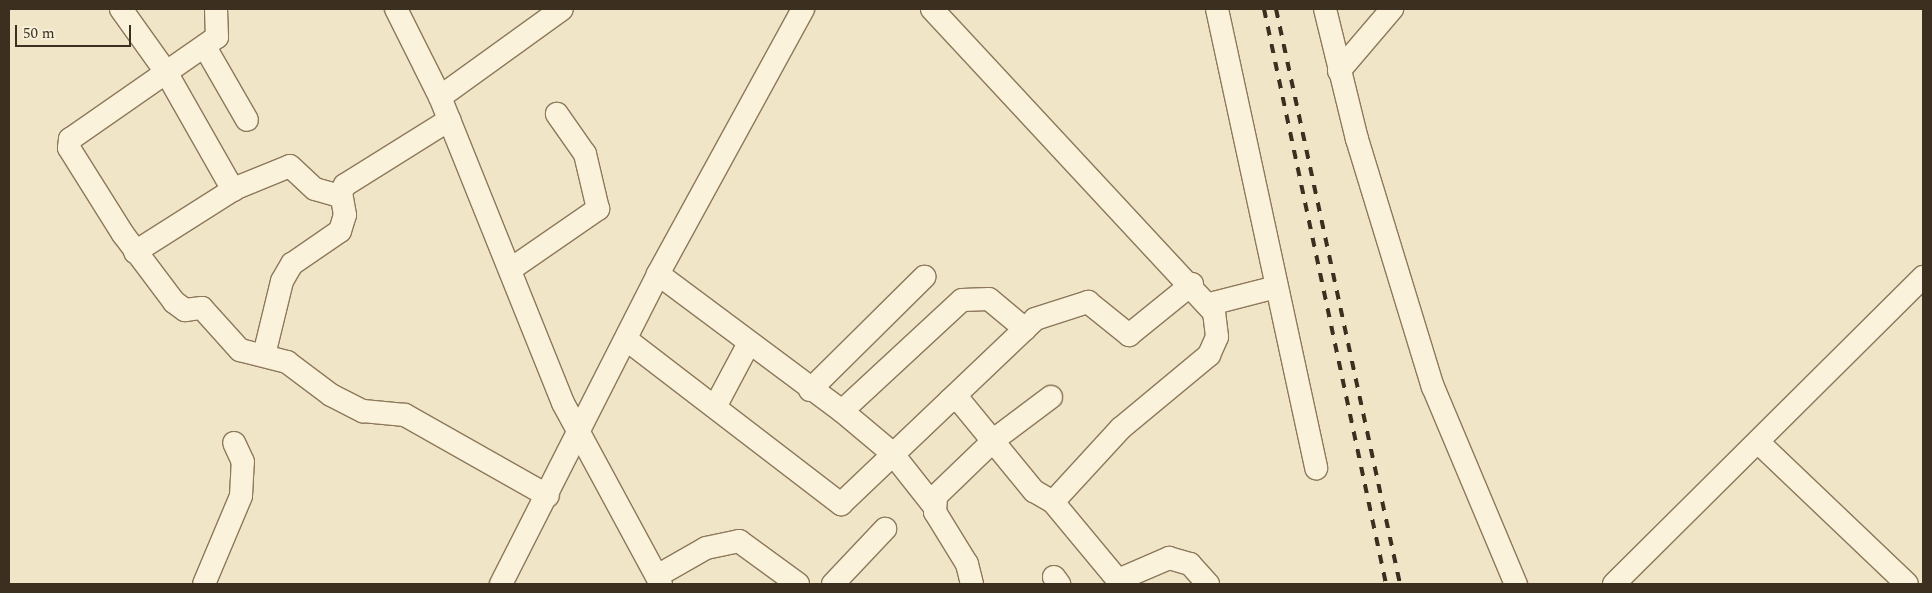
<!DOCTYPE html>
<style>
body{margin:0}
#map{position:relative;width:1932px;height:593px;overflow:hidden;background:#f0e5c7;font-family:Spectral,serif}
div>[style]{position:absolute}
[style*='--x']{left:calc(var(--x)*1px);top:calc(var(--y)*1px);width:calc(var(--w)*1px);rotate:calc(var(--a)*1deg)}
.roads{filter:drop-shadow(1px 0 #8d785b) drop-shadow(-1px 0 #8d785b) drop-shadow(0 1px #8d785b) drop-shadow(0 -1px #8d785b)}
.minor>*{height:22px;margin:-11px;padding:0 11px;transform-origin:11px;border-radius:11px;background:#faf2db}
.rail>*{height:4px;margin-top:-2px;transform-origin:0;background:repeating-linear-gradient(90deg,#3d2f20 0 9px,transparent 0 18px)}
span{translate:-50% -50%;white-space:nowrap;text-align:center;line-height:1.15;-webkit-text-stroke:5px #f7efd7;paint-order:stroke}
.frame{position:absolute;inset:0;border:10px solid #3d2f20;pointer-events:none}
.scale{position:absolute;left:15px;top:25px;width:116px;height:22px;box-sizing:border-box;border:2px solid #3d2f20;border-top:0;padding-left:6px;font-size:15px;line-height:18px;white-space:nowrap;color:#3d2f20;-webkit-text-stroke:4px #f7efd7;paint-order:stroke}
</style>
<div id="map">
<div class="roads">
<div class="minor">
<div style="--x:121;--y:9;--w:77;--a:54.5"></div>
<div style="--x:166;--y:72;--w:136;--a:60.4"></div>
<div style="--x:216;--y:9;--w:28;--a:88"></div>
<div style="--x:217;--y:37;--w:179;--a:145.2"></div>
<div style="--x:70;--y:139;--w:9;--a:96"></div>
<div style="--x:69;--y:148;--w:102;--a:57.9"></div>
<div style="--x:123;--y:234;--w:85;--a:53.1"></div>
<div style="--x:174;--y:302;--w:14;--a:36"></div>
<div style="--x:185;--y:310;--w:17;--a:-7"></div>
<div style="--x:202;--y:308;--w:57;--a:47.9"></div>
<div style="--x:240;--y:350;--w:49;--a:14.3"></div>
<div style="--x:287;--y:362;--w:55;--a:36.9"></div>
<div style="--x:331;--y:395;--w:36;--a:27"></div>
<div style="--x:363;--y:411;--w:42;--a:5.4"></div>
<div style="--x:405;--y:415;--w:164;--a:29.5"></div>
<div style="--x:396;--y:9;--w:98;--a:63.4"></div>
<div style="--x:440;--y:97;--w:330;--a:68.1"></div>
<div style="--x:563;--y:403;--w:206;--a:61.6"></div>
<div style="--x:932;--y:9;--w:414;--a:47.1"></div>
<div style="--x:1214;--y:312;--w:25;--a:83"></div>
<div style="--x:1217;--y:337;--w:20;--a:114"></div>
<div style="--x:1209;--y:355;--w:114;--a:140.3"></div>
<div style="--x:1121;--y:428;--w:100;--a:132.6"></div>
<div style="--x:1053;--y:502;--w:107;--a:50.3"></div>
<div style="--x:1217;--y:9;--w:470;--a:77.8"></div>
<div style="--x:1325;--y:9;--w:134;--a:76.2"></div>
<div style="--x:1357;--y:139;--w:259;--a:73"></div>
<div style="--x:1433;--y:387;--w:214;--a:67.2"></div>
<div style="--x:205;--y:47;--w:84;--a:60.1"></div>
<div style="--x:1339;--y:71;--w:82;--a:-49.5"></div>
<div style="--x:440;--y:97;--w:150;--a:-35.8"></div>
<div style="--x:135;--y:252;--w:120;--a:-32.4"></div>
<div style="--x:236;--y:188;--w:58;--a:-22.2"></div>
<div style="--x:290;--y:166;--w:34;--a:43"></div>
<div style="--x:315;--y:189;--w:26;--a:16"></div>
<div style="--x:511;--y:269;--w:106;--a:-34.6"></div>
<div style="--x:598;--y:209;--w:57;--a:-103.3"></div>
<div style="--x:585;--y:154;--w:49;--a:-125"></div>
<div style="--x:658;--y:274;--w:229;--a:36.7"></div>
<div style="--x:842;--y:411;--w:65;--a:40"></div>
<div style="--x:892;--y:453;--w:66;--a:51.7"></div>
<div style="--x:1210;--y:304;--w:68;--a:-14.4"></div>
<div style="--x:627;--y:340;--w:270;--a:37.5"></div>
<div style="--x:841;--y:504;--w:268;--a:-43.6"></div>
<div style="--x:1035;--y:319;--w:56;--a:-17.8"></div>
<div style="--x:1088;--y:302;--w:53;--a:38.8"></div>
<div style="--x:1129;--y:335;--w:81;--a:-39"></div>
<div style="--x:264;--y:355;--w:76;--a:-76.3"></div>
<div style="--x:282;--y:281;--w:20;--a:-60"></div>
<div style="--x:292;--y:264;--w:58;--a:-34.5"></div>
<div style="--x:340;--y:231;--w:17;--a:-73"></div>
<div style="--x:345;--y:215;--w:23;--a:-100"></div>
<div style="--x:341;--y:192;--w:8;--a:-60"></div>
<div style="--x:345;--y:185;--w:123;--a:-32"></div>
<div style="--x:810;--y:390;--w:161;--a:-44.7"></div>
<div style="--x:950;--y:400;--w:10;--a:6"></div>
<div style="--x:960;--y:401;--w:117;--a:50.6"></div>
<div style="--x:1034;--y:491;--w:22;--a:30"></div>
<div style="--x:715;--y:407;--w:72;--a:-62"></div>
<div style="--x:842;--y:411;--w:163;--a:-42.8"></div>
<div style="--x:962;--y:300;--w:27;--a:-2"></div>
<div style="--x:989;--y:299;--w:47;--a:39.8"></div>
<div style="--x:1759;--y:443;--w:204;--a:43.6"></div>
<div style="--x:657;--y:576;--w:56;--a:-29.7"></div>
<div style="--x:706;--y:548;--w:34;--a:-12"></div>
<div style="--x:739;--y:541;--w:73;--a:36.1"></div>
<div style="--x:1054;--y:577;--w:9;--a:54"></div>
<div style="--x:1118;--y:580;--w:56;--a:-23.3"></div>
<div style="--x:1169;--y:558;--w:22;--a:16"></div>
<div style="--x:1190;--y:564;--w:27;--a:48"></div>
<div style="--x:204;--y:584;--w:95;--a:-67.2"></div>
<div style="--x:241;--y:496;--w:34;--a:-87"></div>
<div style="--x:243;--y:462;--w:21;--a:-115"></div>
<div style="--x:501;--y:584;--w:347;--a:-63.1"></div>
<div style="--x:658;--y:274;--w:302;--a:-61.3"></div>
<div style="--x:833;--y:584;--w:76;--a:-46.6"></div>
<div style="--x:972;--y:584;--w:21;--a:-104"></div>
<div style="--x:967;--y:564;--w:61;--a:-121.6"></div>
<div style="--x:935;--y:512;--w:16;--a:-86"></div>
<div style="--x:936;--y:496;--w:82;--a:-44"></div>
<div style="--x:995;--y:439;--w:70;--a:-36.9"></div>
<div style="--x:1614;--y:584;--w:436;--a:-44.8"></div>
</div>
</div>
<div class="rail">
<div style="--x:1264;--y:9;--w:588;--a:78.02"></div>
<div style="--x:1276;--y:9;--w:588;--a:77.83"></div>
</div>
<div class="frame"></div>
<div class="scale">50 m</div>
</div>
